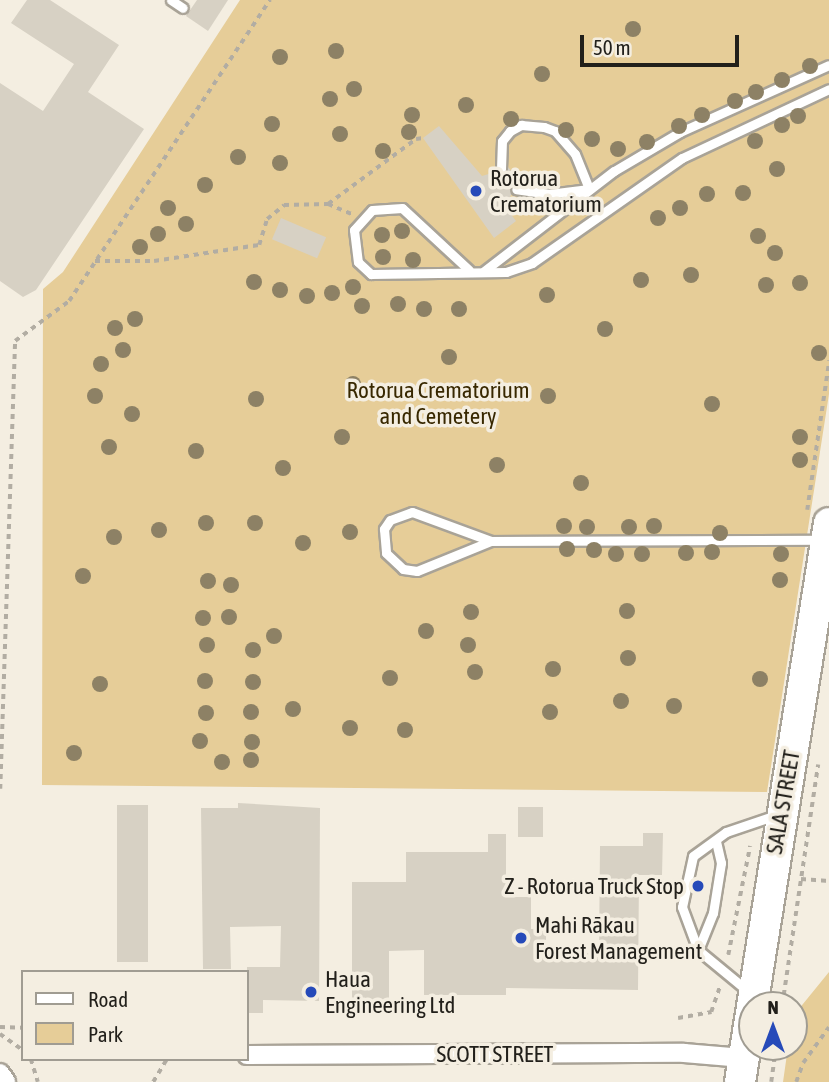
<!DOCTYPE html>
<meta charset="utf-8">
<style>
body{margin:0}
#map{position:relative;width:829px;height:1082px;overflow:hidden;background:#f4eee1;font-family:"Asap Condensed",sans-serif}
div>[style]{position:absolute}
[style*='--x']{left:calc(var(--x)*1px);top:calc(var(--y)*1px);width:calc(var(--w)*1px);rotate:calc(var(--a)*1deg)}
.green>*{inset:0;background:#e6cd98}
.building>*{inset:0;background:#d7d1c4;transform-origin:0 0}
.path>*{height:3.5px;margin-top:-1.75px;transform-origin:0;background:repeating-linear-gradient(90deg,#b2ada3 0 5px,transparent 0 10px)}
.roads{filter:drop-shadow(2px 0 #a9a397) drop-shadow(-2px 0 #a9a397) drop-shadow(0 2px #a9a397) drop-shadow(0 -2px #a9a397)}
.lane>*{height:9px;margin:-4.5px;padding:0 4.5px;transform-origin:4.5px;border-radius:4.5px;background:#fff}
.street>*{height:18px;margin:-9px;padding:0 9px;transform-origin:9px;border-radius:9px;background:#fff}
.highway>*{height:30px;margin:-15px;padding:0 15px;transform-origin:15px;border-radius:15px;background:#fff}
.trees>*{width:16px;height:16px;margin:-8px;border-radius:50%;background:#8d8165}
.dots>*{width:19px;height:19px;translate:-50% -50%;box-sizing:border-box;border:4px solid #f4eee1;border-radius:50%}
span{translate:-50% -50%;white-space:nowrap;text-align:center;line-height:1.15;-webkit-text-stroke:7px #f4eee1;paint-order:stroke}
.poi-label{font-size:23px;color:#22201b}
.left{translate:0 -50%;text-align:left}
.right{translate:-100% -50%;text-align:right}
.park-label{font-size:23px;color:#382800}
.street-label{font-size:23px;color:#22201b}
.legend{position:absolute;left:21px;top:970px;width:228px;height:91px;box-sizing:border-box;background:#f4eee1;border:2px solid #a09c92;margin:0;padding:9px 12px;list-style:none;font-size:21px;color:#22201b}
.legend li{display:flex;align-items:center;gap:14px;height:35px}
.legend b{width:35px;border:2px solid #a09c92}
.north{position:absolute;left:738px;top:991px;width:70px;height:70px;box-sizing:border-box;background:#f4eee1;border:2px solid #a09c92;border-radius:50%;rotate:0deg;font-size:19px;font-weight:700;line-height:28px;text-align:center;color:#22201b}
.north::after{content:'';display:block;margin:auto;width:24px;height:32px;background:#264ab9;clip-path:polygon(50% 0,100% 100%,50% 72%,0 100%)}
.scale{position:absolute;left:580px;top:35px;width:159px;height:32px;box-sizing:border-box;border:4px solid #22201b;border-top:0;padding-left:9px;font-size:21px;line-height:24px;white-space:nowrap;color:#22201b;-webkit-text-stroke:5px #f4eee1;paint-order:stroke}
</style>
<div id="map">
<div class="green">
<div style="clip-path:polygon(240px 0,829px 0,829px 394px,767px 792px,42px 785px,43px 289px,63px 272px)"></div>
<div style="clip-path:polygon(829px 972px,829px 1082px,783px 1082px,788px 1047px,794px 1047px,794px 1015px)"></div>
</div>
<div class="building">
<div style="clip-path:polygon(27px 0,50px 0,119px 45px,88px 92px,144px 129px,36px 290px,23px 297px,0 281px,0 83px,43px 111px,74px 64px,11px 23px)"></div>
<div style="clip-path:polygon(197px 0,228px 0,208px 31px,186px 16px)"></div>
<div style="clip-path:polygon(439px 126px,482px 176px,495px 172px,504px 175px,508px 167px,520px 182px,510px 185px,512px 194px,504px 205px,516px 221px,494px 238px,423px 138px)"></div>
<div style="left:281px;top:218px;width:49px;height:23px;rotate:23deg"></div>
<div style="clip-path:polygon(238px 803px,320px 808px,319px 1001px,263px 1000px,263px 1013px,247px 1013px,247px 967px,280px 967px,281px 926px,230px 927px,231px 969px,203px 969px,201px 808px,238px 808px)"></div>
<div style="left:117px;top:805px;width:31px;height:157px"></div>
<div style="left:518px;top:807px;width:25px;height:30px"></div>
<div style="clip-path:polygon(643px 833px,663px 833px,662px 875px,639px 875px,638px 990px,506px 988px,506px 995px,424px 995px,424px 950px,389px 951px,389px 1014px,352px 1014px,352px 882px,406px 882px,406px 852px,488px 852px,488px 834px,506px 834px,506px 897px,531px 897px,531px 929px,546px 929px,546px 946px,558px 946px,558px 953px,599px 953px,600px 846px,643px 846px)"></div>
</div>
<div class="path">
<div style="--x:328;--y:204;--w:26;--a:23"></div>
<div style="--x:95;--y:261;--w:59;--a:0"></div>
<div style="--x:154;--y:261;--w:106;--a:-8.7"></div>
<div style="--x:259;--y:245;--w:27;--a:-73"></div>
<div style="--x:267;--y:219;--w:22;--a:-39"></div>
<div style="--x:284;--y:205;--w:44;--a:-1.3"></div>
<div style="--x:328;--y:204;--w:109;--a:-36.5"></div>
<div style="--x:416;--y:139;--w:7;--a:-8"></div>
<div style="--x:807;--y:510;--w:151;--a:-81.6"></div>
<div style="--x:0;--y:789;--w:448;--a:-88.1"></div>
<div style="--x:15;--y:341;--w:67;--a:-36.5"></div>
<div style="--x:69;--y:301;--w:362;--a:-56.3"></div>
<div style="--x:801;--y:879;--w:28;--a:4"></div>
<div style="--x:728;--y:955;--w:111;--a:-78.6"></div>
<div style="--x:782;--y:1005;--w:243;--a:-81.5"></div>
<div style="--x:678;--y:1018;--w:34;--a:-10"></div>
<div style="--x:711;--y:1012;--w:28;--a:-71"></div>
<div style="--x:0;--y:1027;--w:23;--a:2"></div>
<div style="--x:0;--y:1034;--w:28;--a:35"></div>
<div style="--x:31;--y:1059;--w:24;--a:73"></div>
<div style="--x:153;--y:1082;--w:27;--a:-59"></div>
<div style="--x:771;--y:1082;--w:35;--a:-82"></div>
<div style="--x:796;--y:1082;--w:20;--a:-70"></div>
<div style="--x:803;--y:1063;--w:44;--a:-54.2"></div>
</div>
<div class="roads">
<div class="lane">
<div style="--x:171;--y:0;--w:14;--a:34"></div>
<div style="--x:501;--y:169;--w:28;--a:-88"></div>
<div style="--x:502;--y:141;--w:13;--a:-51"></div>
<div style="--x:510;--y:131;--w:13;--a:-29"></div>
<div style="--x:521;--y:125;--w:23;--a:5"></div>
<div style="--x:544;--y:127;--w:12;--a:20"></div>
<div style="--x:555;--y:131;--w:30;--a:49"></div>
<div style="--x:575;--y:154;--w:38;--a:68"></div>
<div style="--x:589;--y:189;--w:39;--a:173"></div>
<div style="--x:550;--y:194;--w:34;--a:-172"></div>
<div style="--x:469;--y:270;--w:91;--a:-137.2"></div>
<div style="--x:402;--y:208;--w:30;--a:176"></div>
<div style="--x:372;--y:210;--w:27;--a:132"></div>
<div style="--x:354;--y:230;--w:32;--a:83"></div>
<div style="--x:358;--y:262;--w:18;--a:43"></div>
<div style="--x:371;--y:274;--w:135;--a:-0.8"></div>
<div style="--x:506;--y:272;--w:28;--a:-19"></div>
<div style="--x:532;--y:263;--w:183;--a:-35"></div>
<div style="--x:682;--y:158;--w:162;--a:-25.1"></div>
<div style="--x:484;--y:271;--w:164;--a:-37.6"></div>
<div style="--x:614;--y:171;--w:77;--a:-30.6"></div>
<div style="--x:680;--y:132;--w:163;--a:-24.2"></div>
<div style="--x:491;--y:541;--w:84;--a:-159.8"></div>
<div style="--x:412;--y:512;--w:23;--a:160"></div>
<div style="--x:390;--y:520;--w:11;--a:124"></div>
<div style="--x:384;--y:529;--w:24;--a:85"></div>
<div style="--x:386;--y:553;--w:23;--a:43"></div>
<div style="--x:403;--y:569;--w:14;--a:8"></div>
<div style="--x:417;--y:571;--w:80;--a:-22.1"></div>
<div style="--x:491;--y:541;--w:330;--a:-0.2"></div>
<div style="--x:698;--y:950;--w:40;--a:-68"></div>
<div style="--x:713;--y:913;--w:51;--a:-80.9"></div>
<div style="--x:721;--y:863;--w:22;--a:-103"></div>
<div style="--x:749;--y:992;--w:66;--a:-140.5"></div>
<div style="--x:698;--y:950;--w:46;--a:-110.4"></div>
<div style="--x:682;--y:907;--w:52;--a:-77.8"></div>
<div style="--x:693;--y:856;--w:41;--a:-36"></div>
<div style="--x:726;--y:832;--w:53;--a:-18.8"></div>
</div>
<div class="street">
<div style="--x:247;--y:1055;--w:437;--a:-0.3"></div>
<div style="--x:684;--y:1053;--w:59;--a:4.8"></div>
<div style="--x:0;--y:1073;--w:11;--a:56"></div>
</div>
<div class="highway">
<div style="--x:740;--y:1082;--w:566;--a:-80.95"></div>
</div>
</div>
<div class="trees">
<div style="left:633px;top:29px"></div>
<div style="left:336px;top:51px"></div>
<div style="left:280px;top:57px"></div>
<div style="left:810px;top:66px"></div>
<div style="left:542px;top:74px"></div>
<div style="left:782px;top:80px"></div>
<div style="left:354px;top:89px"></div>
<div style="left:756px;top:92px"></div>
<div style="left:330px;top:99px"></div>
<div style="left:735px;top:101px"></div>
<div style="left:466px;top:105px"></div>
<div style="left:412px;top:115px"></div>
<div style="left:702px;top:115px"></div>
<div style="left:798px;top:116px"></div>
<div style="left:511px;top:119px"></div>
<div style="left:272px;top:124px"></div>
<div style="left:782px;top:125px"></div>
<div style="left:679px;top:126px"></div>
<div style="left:566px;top:130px"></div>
<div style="left:409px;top:132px"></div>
<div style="left:340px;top:134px"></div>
<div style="left:592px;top:139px"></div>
<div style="left:755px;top:141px"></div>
<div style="left:647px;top:142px"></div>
<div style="left:618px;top:149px"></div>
<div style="left:383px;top:151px"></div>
<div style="left:238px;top:157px"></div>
<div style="left:280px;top:163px"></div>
<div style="left:777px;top:169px"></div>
<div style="left:205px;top:185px"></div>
<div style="left:743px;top:193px"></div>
<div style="left:707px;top:194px"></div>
<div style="left:168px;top:208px"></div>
<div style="left:680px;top:208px"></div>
<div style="left:658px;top:218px"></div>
<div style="left:186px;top:224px"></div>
<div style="left:402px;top:231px"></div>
<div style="left:158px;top:234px"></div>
<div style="left:382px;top:235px"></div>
<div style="left:758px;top:236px"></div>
<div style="left:140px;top:247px"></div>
<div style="left:775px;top:253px"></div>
<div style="left:383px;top:257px"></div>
<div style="left:413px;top:260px"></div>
<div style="left:691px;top:275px"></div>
<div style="left:641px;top:280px"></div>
<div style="left:254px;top:282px"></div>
<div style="left:800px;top:283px"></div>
<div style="left:766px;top:285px"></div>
<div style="left:353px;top:287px"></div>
<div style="left:280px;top:290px"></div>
<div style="left:332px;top:293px"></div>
<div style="left:547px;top:295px"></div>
<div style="left:307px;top:296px"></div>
<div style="left:398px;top:304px"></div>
<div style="left:362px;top:306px"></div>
<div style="left:424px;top:309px"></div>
<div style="left:459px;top:309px"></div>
<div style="left:135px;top:319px"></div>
<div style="left:115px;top:328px"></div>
<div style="left:605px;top:329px"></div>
<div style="left:123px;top:350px"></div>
<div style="left:819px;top:353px"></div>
<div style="left:449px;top:357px"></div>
<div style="left:101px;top:364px"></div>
<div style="left:353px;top:384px"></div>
<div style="left:95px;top:396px"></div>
<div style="left:548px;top:396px"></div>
<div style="left:256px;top:399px"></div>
<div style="left:712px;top:404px"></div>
<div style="left:132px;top:414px"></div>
<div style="left:342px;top:437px"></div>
<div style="left:800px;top:437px"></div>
<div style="left:109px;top:447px"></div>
<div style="left:196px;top:451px"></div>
<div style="left:800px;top:460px"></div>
<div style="left:497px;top:465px"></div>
<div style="left:283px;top:468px"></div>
<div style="left:581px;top:483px"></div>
<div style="left:206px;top:523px"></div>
<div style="left:255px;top:523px"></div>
<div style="left:564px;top:526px"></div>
<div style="left:654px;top:526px"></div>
<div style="left:587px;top:527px"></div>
<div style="left:629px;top:527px"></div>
<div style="left:159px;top:530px"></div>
<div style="left:350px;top:532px"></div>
<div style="left:720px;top:533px"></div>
<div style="left:114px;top:537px"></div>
<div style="left:303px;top:543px"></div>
<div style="left:567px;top:549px"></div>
<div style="left:594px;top:550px"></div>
<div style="left:712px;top:552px"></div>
<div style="left:686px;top:553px"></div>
<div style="left:616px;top:554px"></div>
<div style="left:642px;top:554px"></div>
<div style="left:781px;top:554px"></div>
<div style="left:83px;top:576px"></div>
<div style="left:780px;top:580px"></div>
<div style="left:208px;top:581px"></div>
<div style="left:231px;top:585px"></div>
<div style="left:627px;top:611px"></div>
<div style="left:471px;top:612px"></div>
<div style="left:229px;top:617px"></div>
<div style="left:203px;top:618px"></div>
<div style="left:426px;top:631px"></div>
<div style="left:274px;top:636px"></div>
<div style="left:207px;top:645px"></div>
<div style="left:468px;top:645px"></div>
<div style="left:253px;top:650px"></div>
<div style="left:628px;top:658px"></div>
<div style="left:553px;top:669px"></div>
<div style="left:475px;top:672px"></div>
<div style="left:390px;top:678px"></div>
<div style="left:760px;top:679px"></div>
<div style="left:205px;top:681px"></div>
<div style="left:253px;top:682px"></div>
<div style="left:100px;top:684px"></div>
<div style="left:621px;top:701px"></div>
<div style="left:674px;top:706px"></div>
<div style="left:293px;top:709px"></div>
<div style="left:251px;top:712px"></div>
<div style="left:550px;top:712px"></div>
<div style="left:206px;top:713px"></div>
<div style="left:350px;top:728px"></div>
<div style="left:405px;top:730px"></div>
<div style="left:200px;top:741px"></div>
<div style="left:252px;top:742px"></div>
<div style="left:74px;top:753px"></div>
<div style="left:251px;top:760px"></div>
<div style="left:222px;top:762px"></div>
</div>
<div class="dots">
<div style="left:476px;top:191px;background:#264ab9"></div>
<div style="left:698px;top:886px;background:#264ab9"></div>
<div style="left:521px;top:938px;background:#264ab9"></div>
<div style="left:311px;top:992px;background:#264ab9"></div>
</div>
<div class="poi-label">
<span class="left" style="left:490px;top:191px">Rotorua<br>Crematorium</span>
<span class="right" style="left:684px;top:886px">Z - Rotorua Truck Stop</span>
<span class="left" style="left:535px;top:938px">Mahi Rākau<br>Forest Management</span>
<span class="left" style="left:325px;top:992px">Haua<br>Engineering Ltd</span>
</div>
<div class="park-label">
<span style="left:438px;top:403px">Rotorua Crematorium<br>and Cemetery</span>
</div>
<div class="street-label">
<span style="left:783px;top:802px;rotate:-80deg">SALA STREET</span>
<span style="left:495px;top:1054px">SCOTT STREET</span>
</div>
<ul class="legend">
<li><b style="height:9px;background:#fff"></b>Road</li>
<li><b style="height:19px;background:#e6cd98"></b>Park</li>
</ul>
<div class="north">N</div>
<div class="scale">50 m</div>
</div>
